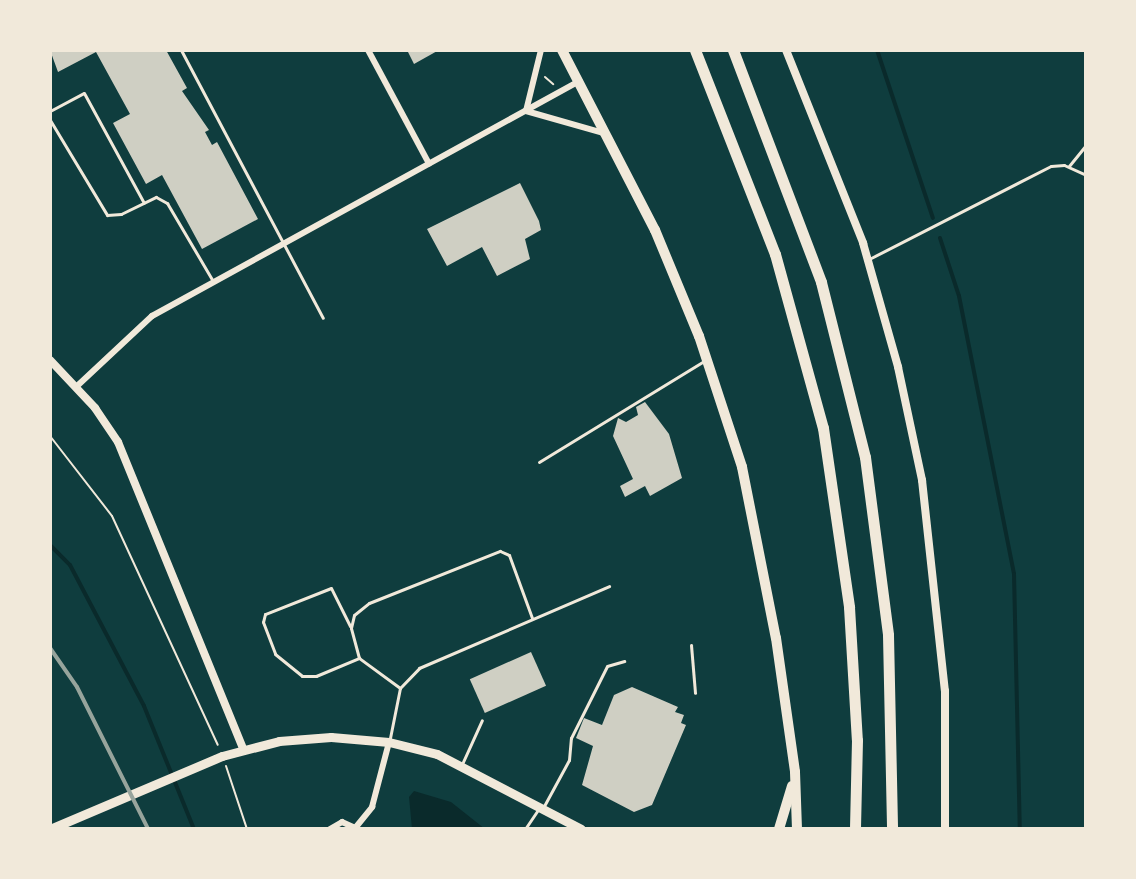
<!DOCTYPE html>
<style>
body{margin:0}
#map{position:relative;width:1136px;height:879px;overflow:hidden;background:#0f3d3e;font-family:"Roboto Condensed",sans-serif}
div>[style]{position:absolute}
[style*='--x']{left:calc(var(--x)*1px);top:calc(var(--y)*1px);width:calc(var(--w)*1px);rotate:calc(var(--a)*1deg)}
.water>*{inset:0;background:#0a2a2b}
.stream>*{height:4px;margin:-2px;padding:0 2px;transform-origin:2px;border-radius:2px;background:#0a2a2b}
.building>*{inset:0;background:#cfcfc3;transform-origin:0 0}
.path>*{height:2px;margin:-1px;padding:0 1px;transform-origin:1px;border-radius:1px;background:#f1e9da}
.service>*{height:3px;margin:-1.5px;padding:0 1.5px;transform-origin:1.5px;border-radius:1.5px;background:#f1e9da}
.minor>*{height:6px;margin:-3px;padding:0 3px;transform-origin:3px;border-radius:3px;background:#f1e9da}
.tertiary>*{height:8px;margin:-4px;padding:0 4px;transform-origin:4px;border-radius:4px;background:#f1e9da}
.secondary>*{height:9px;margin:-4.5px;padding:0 4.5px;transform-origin:4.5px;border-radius:4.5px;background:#f1e9da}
.primary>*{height:10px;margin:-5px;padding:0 5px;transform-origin:5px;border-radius:5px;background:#f1e9da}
.motorway>*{height:11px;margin:-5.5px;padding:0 5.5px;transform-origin:5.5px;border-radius:5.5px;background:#f1e9da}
.rail>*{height:4px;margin:-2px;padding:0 2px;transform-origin:2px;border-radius:2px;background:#97a49c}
span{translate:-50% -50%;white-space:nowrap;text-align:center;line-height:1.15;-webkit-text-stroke:7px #f1e9da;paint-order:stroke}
.frame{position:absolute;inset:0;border:52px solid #f1e9da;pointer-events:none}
</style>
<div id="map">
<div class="water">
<div style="clip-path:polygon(414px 791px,451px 802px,485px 829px,412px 829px,409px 797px)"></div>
</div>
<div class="stream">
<div style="--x:877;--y:50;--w:177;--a:71.6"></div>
<div style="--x:940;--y:238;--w:61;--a:71.9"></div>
<div style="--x:959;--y:296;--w:283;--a:78.8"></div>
<div style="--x:1014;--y:574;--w:255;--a:88.7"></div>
<div style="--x:50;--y:545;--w:28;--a:45"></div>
<div style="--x:70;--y:565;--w:159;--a:62.3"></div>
<div style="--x:144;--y:706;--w:133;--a:67.9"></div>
</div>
<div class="building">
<div style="clip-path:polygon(50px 50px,166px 50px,187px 88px,182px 91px,209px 130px,205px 132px,212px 145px,217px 142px,258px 219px,202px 249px,162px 175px,146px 184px,113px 123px,130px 114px,96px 52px,58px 72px)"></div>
<div style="clip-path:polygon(407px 50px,439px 50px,414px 64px)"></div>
<div style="clip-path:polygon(520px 183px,539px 221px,541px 230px,525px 239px,530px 259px,497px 276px,482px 247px,447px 266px,427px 229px)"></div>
<div style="clip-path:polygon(645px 402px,669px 434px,682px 478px,650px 496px,645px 486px,625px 497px,620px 486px,633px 479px,613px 436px,618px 418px,626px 422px,638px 415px,636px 407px)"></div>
<div style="left:531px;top:652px;width:37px;height:67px;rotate:66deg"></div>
<div style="clip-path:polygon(632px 687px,678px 707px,675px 712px,684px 715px,681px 723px,686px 725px,652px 805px,634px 812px,582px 785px,593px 746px,576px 738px,584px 718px,602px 725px,614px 695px)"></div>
</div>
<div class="path">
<div style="--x:545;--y:77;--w:11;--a:41"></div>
<div style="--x:50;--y:436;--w:101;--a:52.2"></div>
<div style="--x:112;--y:516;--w:252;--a:65.2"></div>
<div style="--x:226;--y:766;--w:66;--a:71.6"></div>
</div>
<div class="service">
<div style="--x:181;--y:50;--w:303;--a:62.1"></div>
<div style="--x:50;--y:111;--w:38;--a:-28"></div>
<div style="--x:84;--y:93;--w:125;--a:61.4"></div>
<div style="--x:50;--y:120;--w:111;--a:59"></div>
<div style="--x:107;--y:215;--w:14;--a:-4"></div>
<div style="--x:121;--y:214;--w:39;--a:-26"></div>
<div style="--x:156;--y:197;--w:13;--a:29"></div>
<div style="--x:167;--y:203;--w:91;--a:59.5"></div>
<div style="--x:1069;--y:166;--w:27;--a:-51"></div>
<div style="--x:871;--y:258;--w:202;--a:-27.1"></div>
<div style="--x:1051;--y:166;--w:13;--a:-4"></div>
<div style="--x:1064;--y:165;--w:24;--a:24"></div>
<div style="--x:539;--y:462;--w:193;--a:-31.5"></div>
<div style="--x:350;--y:626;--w:42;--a:-116.6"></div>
<div style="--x:331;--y:588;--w:71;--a:158.5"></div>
<div style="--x:265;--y:614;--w:8;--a:104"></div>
<div style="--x:263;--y:622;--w:34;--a:69"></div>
<div style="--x:275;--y:654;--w:35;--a:39"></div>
<div style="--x:302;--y:676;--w:14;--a:0"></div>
<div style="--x:316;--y:676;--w:47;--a:-22.7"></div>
<div style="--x:691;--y:645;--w:48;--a:85.2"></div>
<div style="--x:400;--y:688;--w:51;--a:-143.8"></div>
<div style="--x:359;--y:658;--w:31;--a:-105"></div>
<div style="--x:351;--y:628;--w:13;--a:-77"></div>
<div style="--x:354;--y:615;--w:19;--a:-39"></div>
<div style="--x:369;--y:603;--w:141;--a:-21.7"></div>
<div style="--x:500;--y:551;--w:10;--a:24"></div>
<div style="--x:509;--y:555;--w:67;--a:69.9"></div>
<div style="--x:390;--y:738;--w:51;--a:-78.7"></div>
<div style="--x:400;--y:688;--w:28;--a:-46"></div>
<div style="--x:419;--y:668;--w:207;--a:-23.3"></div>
<div style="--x:462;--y:764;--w:48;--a:-65.6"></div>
<div style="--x:544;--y:806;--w:52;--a:-61.5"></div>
<div style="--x:569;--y:760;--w:22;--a:-85"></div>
<div style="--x:571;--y:738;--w:80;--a:-63.4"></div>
<div style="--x:607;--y:666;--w:18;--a:-16"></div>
<div style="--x:525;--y:829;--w:25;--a:-56"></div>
</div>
<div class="minor">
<div style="--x:368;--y:50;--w:129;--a:61.8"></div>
<div style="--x:526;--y:111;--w:80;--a:15.9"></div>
<div style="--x:526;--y:111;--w:63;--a:-76.2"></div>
<div style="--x:76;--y:387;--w:104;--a:-43.1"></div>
<div style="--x:152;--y:316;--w:488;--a:-28.8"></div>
<div style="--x:356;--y:827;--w:26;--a:-51"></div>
<div style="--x:372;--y:807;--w:67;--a:-75.3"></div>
<div style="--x:330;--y:829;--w:14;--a:-30"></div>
<div style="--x:342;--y:822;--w:17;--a:24"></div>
</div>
<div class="tertiary">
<div style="--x:786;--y:50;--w:208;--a:68.2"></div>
<div style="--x:863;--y:243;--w:129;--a:74.2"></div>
<div style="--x:898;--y:367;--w:116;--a:78"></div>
<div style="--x:922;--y:480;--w:212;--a:83.8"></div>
<div style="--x:945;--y:691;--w:138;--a:90"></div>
<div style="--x:50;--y:360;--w:66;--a:46.8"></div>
<div style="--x:95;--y:408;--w:41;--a:55.9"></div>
<div style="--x:118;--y:442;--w:331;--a:67.8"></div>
</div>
<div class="secondary">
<div style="--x:50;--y:829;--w:187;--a:-23"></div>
<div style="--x:222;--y:756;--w:59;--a:-14.7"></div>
<div style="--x:279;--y:741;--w:52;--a:-4.4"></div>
<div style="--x:331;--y:737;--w:58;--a:4.9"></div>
<div style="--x:389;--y:742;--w:49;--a:14"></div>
<div style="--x:437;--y:754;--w:162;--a:27.5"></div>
</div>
<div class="primary">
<div style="--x:562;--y:50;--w:203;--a:62.7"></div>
<div style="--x:655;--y:230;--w:115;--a:67.5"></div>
<div style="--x:699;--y:336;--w:138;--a:71.8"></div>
<div style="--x:742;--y:467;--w:174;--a:78.8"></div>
<div style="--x:776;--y:638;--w:135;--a:81.9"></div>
<div style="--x:795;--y:772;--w:57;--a:88"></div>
<div style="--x:779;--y:829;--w:45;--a:-73.2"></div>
</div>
<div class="motorway">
<div style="--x:695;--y:50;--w:219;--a:68.6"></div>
<div style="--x:775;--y:254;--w:180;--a:74.6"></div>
<div style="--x:823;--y:428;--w:181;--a:81.7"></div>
<div style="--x:849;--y:607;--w:133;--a:86.6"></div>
<div style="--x:857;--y:740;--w:89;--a:91.3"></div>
<div style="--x:733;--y:50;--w:248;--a:69.2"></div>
<div style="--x:821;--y:282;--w:180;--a:75.9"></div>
<div style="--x:865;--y:457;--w:179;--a:82.6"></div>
<div style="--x:888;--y:635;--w:194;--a:88.8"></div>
</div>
<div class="rail">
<div style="--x:50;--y:648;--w:47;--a:55.3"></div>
<div style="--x:77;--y:687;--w:159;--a:63.4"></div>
</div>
<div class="frame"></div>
</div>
